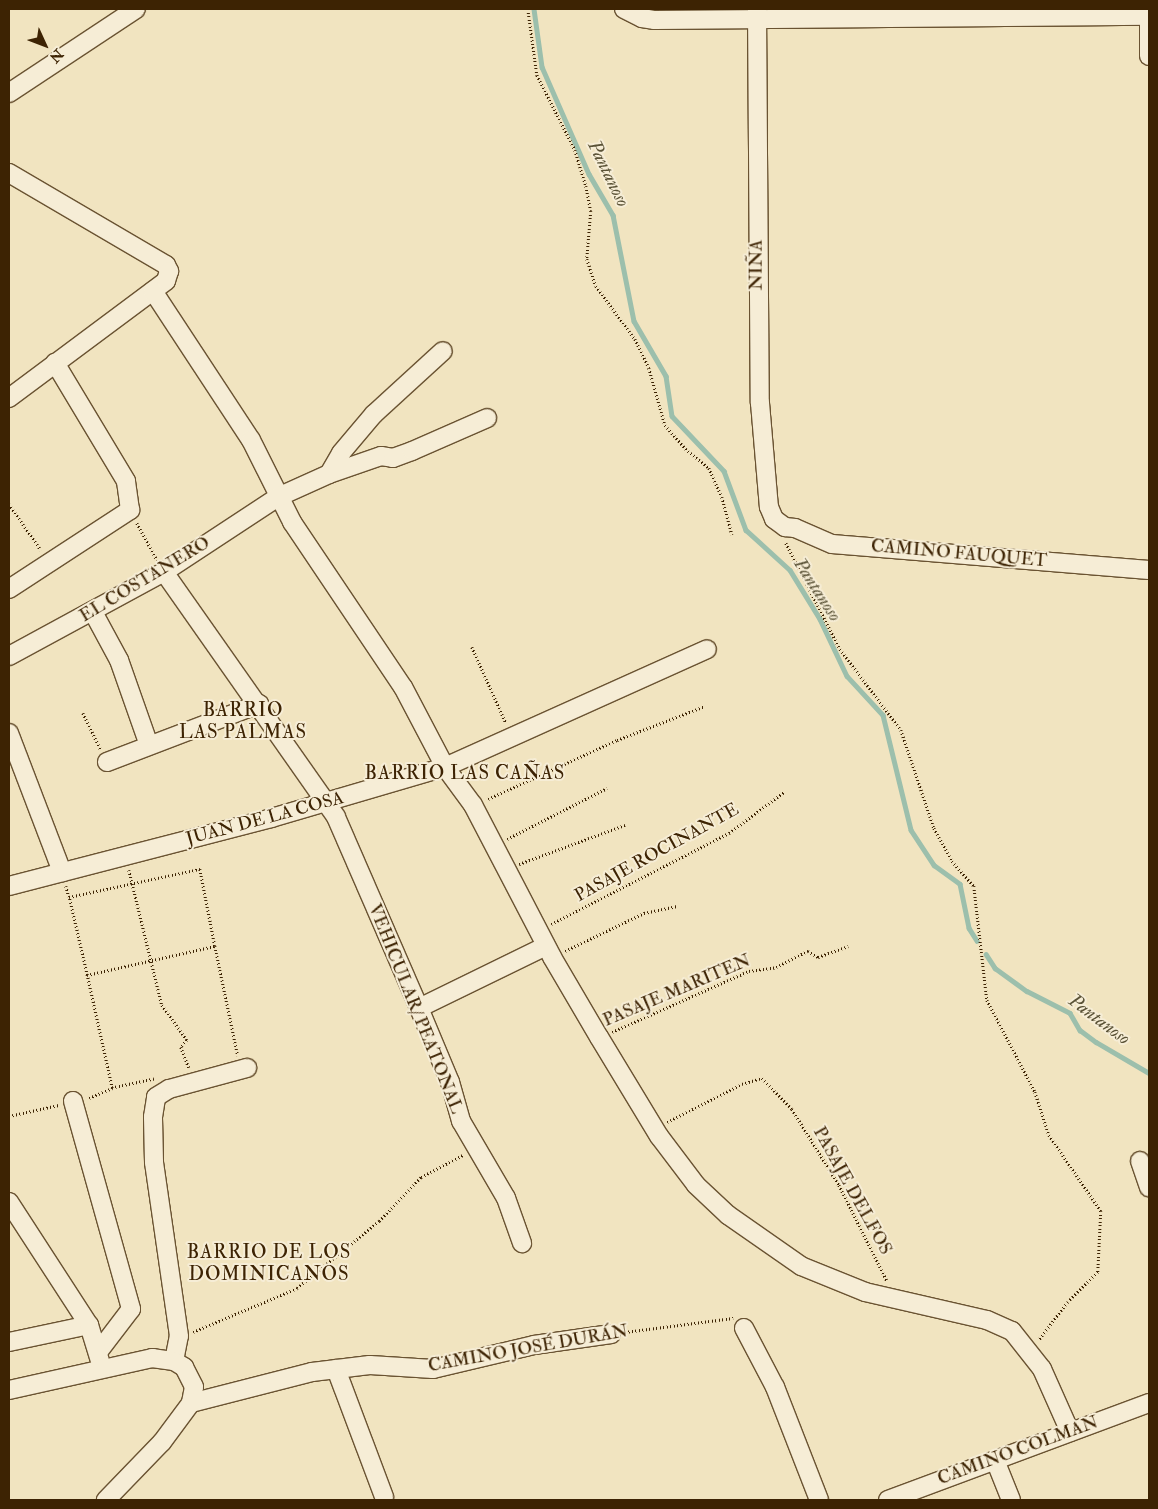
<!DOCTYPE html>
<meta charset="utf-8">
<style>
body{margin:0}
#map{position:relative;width:1158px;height:1509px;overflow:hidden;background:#f1e4c0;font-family:"IM FELL Double Pica",serif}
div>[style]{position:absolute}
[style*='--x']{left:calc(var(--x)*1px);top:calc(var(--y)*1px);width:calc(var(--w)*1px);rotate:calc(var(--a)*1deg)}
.stream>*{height:4.5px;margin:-2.25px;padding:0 2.25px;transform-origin:2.25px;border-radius:2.25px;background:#9cbfac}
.path>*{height:2.5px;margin-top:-1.25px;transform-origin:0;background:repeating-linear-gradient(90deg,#3d2303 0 1px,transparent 0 3.5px)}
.roads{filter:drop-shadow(1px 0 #6a5332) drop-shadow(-1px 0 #6a5332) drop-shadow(0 1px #6a5332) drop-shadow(0 -1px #6a5332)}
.minor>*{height:18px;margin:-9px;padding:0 9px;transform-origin:9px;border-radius:9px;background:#f6edd6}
span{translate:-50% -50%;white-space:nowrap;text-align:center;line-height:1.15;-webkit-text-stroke:4px #f6edd6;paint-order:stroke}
.street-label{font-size:18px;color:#3d2303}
.water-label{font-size:19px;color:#5a5236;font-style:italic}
.neighbourhood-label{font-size:19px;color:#3d2303;letter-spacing:1px}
.frame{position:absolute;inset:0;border:10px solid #3d2303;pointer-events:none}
.north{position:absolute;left:20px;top:20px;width:50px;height:50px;-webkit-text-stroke:4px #f6edd6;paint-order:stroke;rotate:133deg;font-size:14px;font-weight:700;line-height:20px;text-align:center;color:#3d2303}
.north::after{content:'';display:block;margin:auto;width:18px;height:22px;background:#3d2303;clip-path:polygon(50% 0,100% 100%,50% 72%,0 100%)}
</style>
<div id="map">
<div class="stream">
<div style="--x:534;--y:9;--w:59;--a:82.1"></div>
<div style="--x:542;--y:67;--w:117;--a:66.3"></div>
<div style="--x:589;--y:174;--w:48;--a:59.7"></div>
<div style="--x:613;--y:215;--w:108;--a:78.8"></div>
<div style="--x:634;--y:321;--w:64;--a:59.8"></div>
<div style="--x:666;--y:376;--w:40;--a:81.5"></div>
<div style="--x:672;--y:416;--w:76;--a:46.6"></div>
<div style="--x:724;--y:471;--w:63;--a:69.6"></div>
<div style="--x:746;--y:530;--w:59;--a:42.3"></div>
<div style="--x:790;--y:570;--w:57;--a:58.5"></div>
<div style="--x:820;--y:619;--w:63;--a:64.7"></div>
<div style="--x:847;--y:676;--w:53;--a:47.3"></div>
<div style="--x:883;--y:715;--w:118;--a:76.3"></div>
<div style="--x:911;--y:830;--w:42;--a:56.7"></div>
<div style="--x:934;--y:865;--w:32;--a:36"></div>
<div style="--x:960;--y:884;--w:45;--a:78.4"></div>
<div style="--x:969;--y:928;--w:15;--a:58"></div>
<div style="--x:986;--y:954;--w:17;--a:57"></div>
<div style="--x:995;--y:968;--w:39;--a:36"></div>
<div style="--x:1027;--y:991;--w:48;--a:27.1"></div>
<div style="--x:1070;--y:1013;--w:20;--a:60"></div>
<div style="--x:1080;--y:1030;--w:20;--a:37"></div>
<div style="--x:1096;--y:1042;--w:61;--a:30.3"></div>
</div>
<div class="path">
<div style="--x:528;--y:9;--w:67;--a:82.2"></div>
<div style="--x:537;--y:75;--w:84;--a:63.1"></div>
<div style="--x:575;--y:150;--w:38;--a:73"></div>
<div style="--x:586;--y:186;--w:25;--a:79"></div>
<div style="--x:591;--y:211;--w:48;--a:94.8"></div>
<div style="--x:587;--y:259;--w:28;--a:72"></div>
<div style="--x:596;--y:286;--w:66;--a:53.7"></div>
<div style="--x:635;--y:339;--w:32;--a:64"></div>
<div style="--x:649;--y:368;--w:59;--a:74.3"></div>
<div style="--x:665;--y:425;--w:35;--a:49"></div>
<div style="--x:688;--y:451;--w:27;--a:39"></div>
<div style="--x:709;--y:468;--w:32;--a:66"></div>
<div style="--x:722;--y:497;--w:39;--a:75"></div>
<div style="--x:9;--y:504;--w:56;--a:55.2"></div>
<div style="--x:137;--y:523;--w:42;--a:61.6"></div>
<div style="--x:786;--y:543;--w:119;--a:63"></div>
<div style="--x:840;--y:649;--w:101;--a:53"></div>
<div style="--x:901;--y:730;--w:103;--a:71.4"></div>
<div style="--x:934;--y:828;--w:38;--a:61"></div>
<div style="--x:952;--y:861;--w:33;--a:49"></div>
<div style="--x:974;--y:886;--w:115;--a:83.5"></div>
<div style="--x:987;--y:1000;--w:104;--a:62.4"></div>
<div style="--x:1035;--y:1092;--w:45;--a:72"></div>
<div style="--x:1049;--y:1135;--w:92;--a:55.6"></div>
<div style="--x:1101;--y:1211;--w:61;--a:92.8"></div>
<div style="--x:1098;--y:1272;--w:42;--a:135"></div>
<div style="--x:1068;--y:1302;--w:48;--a:127.3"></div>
<div style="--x:472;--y:647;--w:83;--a:65.9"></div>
<div style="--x:83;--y:713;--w:41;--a:64.1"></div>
<div style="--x:488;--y:799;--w:142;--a:-24.6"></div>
<div style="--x:617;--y:740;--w:94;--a:-21.1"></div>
<div style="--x:507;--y:839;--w:112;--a:-27"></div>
<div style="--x:519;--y:864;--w:113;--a:-20.2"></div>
<div style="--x:129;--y:870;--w:139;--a:76.3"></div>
<div style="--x:162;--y:1005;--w:43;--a:54.5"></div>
<div style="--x:187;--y:1040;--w:9;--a:131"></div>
<div style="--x:181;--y:1047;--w:22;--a:69"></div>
<div style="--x:66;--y:886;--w:11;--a:75"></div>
<div style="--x:551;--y:924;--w:200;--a:-27.1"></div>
<div style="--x:729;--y:833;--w:69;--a:-36.7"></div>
<div style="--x:565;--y:951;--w:88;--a:-25.7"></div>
<div style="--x:644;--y:913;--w:34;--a:-12"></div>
<div style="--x:87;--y:975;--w:80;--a:-103"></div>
<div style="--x:69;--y:897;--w:134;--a:-12.1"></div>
<div style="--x:200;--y:869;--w:78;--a:79"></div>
<div style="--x:612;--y:1032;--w:150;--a:-24"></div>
<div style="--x:749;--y:971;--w:27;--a:-8"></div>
<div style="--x:776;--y:967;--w:36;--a:-27"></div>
<div style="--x:808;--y:951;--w:12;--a:31"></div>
<div style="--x:818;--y:957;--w:32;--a:-20"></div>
<div style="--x:154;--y:1079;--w:43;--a:167.9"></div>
<div style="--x:112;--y:1088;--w:116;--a:-102.5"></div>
<div style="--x:87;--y:975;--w:131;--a:-12.8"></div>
<div style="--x:215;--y:946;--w:112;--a:78.2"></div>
<div style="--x:89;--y:1098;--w:25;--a:-23"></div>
<div style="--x:9;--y:1116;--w:51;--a:-12.4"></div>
<div style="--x:667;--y:1122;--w:84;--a:-26.9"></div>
<div style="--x:742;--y:1084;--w:21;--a:-17"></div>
<div style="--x:762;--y:1078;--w:43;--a:45.9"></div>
<div style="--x:792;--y:1109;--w:89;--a:58.3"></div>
<div style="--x:839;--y:1185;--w:107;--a:63.4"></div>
<div style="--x:193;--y:1332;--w:113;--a:-22.9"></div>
<div style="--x:297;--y:1288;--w:106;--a:-39.3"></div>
<div style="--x:379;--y:1221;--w:61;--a:-46.3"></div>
<div style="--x:421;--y:1177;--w:47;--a:-27.6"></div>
<div style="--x:625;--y:1332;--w:109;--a:-7.4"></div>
</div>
<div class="roads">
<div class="minor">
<div style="--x:624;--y:9;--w:20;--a:27"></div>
<div style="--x:642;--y:18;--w:13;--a:9"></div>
<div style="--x:655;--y:20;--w:494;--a:-0.5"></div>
<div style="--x:757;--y:9;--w:394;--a:89.6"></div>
<div style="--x:760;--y:403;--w:104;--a:85.1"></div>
<div style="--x:769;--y:507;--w:13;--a:67"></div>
<div style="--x:774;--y:519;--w:14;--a:36"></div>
<div style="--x:785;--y:527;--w:10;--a:6"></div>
<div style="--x:795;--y:528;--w:40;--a:23.4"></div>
<div style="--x:832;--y:544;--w:318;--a:4.7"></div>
<div style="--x:1149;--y:9;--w:47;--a:90"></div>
<div style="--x:9;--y:93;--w:152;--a:-33.5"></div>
<div style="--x:9;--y:173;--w:182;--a:30.4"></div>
<div style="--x:166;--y:265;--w:7;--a:63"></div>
<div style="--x:169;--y:271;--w:10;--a:107"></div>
<div style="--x:166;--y:281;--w:196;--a:143.3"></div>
<div style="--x:153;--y:291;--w:178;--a:56.7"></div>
<div style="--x:251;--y:440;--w:92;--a:63.4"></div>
<div style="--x:292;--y:522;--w:199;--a:56.1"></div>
<div style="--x:403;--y:687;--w:90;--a:62.3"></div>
<div style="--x:445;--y:767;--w:47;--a:53.6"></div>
<div style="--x:473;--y:805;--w:171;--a:62.5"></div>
<div style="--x:552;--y:957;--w:93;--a:59.6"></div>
<div style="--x:599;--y:1037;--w:116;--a:58.8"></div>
<div style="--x:659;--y:1136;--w:61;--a:52.9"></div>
<div style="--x:696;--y:1185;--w:44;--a:43.2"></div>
<div style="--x:728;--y:1215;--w:89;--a:34.9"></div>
<div style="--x:801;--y:1266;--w:69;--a:22.1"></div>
<div style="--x:865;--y:1292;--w:125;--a:12.9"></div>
<div style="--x:987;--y:1320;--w:27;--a:24"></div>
<div style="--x:1012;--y:1331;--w:48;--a:51.7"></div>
<div style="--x:1042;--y:1369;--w:69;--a:66"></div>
<div style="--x:329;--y:474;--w:24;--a:-60"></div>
<div style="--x:341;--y:453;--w:51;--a:-49.8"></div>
<div style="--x:374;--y:414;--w:93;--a:-42.4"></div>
<div style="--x:164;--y:572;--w:299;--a:54.9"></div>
<div style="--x:336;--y:817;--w:208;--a:66.5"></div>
<div style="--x:419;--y:1008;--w:80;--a:67.3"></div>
<div style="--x:450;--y:1082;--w:41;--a:74.2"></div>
<div style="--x:461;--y:1121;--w:89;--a:59.7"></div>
<div style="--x:506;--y:1198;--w:48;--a:70.4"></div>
<div style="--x:9;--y:589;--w:145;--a:-33.1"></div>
<div style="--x:130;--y:510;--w:29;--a:-98"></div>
<div style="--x:126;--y:481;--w:138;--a:-121"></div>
<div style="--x:93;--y:612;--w:55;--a:61.6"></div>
<div style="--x:119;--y:660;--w:90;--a:70.6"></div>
<div style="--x:9;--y:656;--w:176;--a:-28.5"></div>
<div style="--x:164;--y:572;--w:136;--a:-33.3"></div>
<div style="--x:278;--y:497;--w:56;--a:-24.3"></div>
<div style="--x:329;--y:474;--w:55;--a:-19.1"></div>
<div style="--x:381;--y:456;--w:12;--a:9"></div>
<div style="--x:393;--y:458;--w:20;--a:-20"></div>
<div style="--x:412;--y:451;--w:82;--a:-23.7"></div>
<div style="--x:9;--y:733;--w:149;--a:69.1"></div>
<div style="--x:107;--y:762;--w:163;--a:-20.9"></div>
<div style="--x:9;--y:886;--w:271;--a:-14.5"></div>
<div style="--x:271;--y:818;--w:181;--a:-16.3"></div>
<div style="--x:445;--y:767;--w:287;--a:-24.2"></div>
<div style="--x:419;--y:1008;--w:141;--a:-26"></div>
<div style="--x:73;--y:1101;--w:216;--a:74.4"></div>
<div style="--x:131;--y:1309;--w:53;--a:127.3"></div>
<div style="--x:1140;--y:1161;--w:28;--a:71"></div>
<div style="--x:9;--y:1202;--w:147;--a:57"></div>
<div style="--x:744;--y:1328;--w:67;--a:62.3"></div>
<div style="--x:775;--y:1387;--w:121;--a:68.7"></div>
<div style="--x:9;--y:1342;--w:82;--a:-12"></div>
<div style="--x:89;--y:1325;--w:37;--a:73"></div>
<div style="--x:174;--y:1361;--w:25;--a:-79"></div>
<div style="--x:179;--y:1336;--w:176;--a:-98.2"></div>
<div style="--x:154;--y:1162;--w:45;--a:-91.3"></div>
<div style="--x:153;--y:1117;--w:20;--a:-81"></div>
<div style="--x:156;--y:1097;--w:15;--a:-32"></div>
<div style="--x:169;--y:1089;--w:81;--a:-15.1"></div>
<div style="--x:336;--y:1369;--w:137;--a:69.4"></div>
<div style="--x:9;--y:1390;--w:147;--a:-12.6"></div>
<div style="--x:152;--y:1358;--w:22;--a:8"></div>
<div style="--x:174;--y:1361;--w:12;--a:31"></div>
<div style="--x:184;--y:1367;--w:22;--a:63"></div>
<div style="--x:194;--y:1387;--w:16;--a:101"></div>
<div style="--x:191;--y:1403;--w:49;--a:126.6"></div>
<div style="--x:162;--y:1442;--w:81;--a:134"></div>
<div style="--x:191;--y:1403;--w:125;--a:-14.4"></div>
<div style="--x:312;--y:1372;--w:58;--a:-6.9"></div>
<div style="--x:370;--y:1365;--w:63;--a:3.6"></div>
<div style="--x:433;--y:1369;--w:104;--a:-13.4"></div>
<div style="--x:534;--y:1345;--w:78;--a:-8.1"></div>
<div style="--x:995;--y:1460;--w:43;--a:68.2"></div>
<div style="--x:888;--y:1500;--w:278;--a:-20.4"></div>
</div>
</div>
<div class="street-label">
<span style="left:757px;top:265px;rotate:-90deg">NIÑA</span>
<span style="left:959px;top:554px;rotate:5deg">CAMINO FAUQUET</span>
<span style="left:145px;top:580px;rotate:-31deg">EL COSTANERO</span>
<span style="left:265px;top:819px;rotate:-15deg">JUAN DE LA COSA</span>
<span style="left:657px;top:853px;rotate:-29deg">PASAJE ROCINANTE</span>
<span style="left:677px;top:991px;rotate:-23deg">PASAJE MARITEN</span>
<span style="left:415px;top:1009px;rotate:68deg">VEHICULAR/ PEATONAL</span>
<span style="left:852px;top:1191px;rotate:61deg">PASAJE DELFOS</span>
<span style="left:528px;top:1349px;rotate:-10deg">CAMINO JOSÉ DURÁN</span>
<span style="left:1018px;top:1451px;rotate:-20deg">CAMINO COLMAN</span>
</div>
<div class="water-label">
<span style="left:608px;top:174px;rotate:64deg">Pantanoso</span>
<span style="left:817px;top:590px;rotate:57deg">Pantanoso</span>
<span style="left:1099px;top:1020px;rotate:37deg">Pantanoso</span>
</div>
<div class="neighbourhood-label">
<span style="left:243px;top:722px">BARRIO<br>LAS PALMAS</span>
<span style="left:465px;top:774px">BARRIO LAS CAÑAS</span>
<span style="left:269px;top:1264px">BARRIO DE LOS<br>DOMINICANOS</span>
</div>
<div class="frame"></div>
<div class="north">N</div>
</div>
